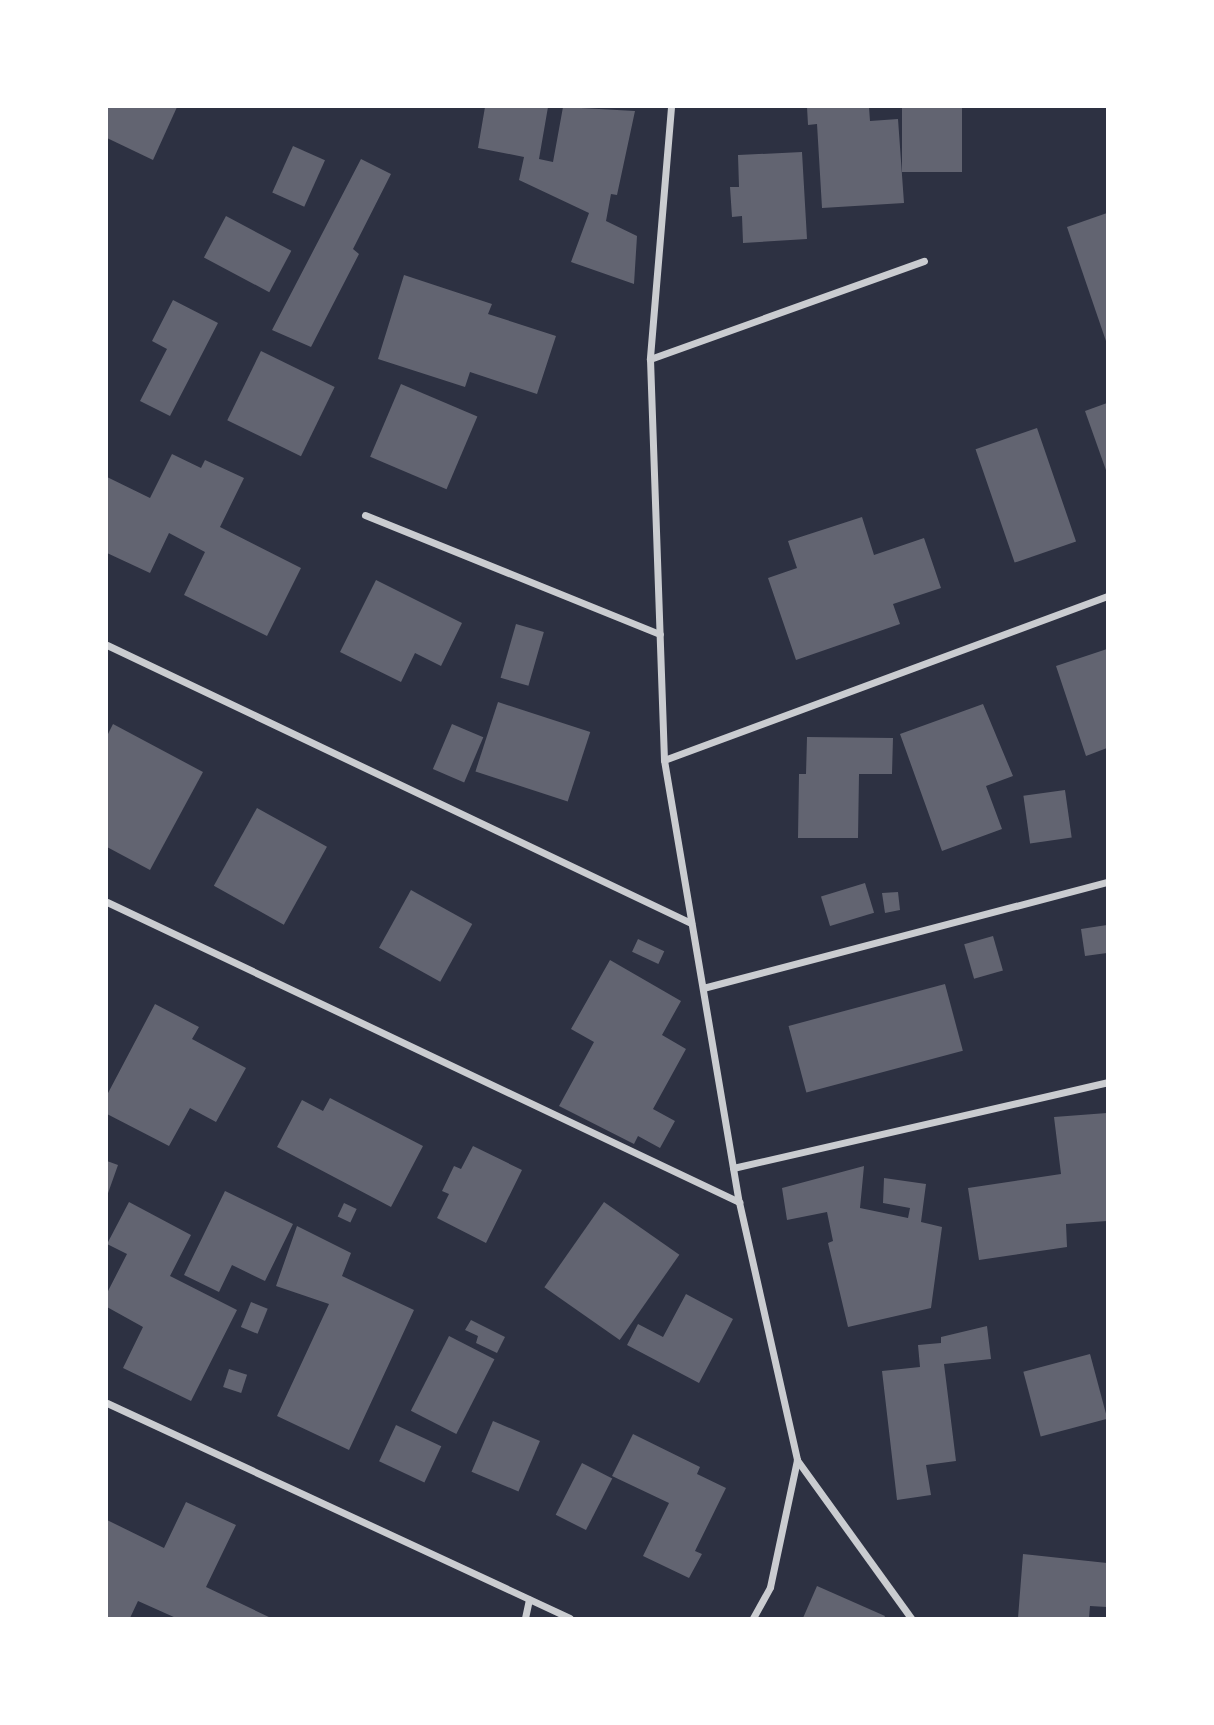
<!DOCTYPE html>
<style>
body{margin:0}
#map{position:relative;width:1214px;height:1725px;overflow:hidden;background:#2d3142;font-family:Raleway,sans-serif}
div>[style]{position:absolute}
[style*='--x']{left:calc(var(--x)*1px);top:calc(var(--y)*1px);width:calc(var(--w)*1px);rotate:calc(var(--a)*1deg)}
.building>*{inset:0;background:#626471;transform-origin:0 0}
.minor>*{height:7px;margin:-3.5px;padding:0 3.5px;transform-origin:3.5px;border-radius:3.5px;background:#caccd0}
span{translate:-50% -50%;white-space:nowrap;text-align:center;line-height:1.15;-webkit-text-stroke:6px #fff;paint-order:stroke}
.frame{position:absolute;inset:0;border:108px solid #fff;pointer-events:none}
</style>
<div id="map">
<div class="building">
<div style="clip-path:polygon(107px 107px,177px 107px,153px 160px,107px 138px)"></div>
<div style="clip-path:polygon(485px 107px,548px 107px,539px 159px,553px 162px,563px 107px,635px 111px,617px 195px,611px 194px,606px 221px,637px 236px,634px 284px,571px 262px,589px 213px,519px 180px,524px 157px,478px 148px)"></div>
<div style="clip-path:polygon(807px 107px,869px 107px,870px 121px,898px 119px,904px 203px,822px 208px,817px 124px,808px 125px)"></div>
<div style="left:902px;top:107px;width:60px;height:65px"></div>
<div style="left:293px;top:146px;width:35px;height:51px;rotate:24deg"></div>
<div style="clip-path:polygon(802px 152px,807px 239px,743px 243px,742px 216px,732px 217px,730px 187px,739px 187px,738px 155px)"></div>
<div style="clip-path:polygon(361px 159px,391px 174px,353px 249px,359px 254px,311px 347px,272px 330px)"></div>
<div style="clip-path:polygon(1107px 213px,1107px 344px,1067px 227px)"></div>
<div style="left:226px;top:216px;width:74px;height:47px;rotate:28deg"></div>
<div style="clip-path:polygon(404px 275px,492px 304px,488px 314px,556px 336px,537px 394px,470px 372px,465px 387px,378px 359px)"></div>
<div style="clip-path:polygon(173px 300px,218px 323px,170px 416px,140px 401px,167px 349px,152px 341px)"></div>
<div style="left:261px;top:351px;width:82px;height:77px;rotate:26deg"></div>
<div style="left:401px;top:384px;width:83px;height:79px;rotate:23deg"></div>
<div style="clip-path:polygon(1107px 403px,1107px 473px,1085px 411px)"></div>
<div style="left:1037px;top:428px;width:120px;height:65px;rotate:71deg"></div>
<div style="clip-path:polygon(172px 454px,201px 468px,205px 460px,244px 478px,220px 527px,301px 568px,267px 636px,184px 595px,205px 552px,169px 533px,150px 573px,107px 553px,107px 477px,150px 498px)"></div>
<div style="clip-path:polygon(862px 517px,874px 555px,924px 538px,941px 588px,893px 604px,900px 624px,796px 660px,768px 578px,797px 568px,788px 541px)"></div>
<div style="clip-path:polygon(376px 580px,462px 623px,441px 666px,415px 653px,401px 682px,340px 652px)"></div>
<div style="left:516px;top:624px;width:29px;height:56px;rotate:16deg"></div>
<div style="clip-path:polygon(1107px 649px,1107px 748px,1086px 756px,1056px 666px)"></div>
<div style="left:498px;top:702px;width:97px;height:73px;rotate:18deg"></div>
<div style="clip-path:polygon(983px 704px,1013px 776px,986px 786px,1002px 829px,942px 851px,900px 734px)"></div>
<div style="clip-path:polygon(113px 724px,203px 772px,150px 870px,107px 847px,107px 736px)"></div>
<div style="left:452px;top:724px;width:34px;height:49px;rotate:23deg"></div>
<div style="clip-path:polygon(807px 737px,893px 738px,892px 774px,859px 774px,858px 838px,798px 838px,799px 774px,806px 774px)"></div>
<div style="left:1065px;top:790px;width:48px;height:42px;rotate:82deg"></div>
<div style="left:257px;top:808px;width:80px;height:89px;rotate:29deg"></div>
<div style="left:865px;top:883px;width:31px;height:46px;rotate:73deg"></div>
<div style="left:411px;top:890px;width:70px;height:66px;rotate:29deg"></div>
<div style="clip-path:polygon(898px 892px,900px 910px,885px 913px,882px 893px)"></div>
<div style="clip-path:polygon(1107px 925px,1107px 953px,1085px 956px,1081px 929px)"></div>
<div style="left:993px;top:936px;width:36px;height:30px;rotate:74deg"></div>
<div style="left:638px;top:939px;width:29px;height:14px;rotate:25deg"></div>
<div style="clip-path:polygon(610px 960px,681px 1001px,662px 1035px,686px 1049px,653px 1109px,675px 1121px,660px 1148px,638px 1136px,634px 1144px,559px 1106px,594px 1042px,571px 1029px)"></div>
<div style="left:945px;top:984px;width:69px;height:162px;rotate:75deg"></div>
<div style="clip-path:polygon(155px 1004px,199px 1027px,192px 1039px,246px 1068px,216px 1122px,190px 1108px,169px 1146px,107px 1114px,107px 1095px)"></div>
<div style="clip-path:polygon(330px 1098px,423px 1146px,391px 1207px,277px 1147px,302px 1100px,323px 1111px)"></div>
<div style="clip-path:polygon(1107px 1113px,1107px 1221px,1066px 1224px,1067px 1247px,979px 1260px,968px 1188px,1061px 1174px,1054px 1117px)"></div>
<div style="clip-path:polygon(473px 1146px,522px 1170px,486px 1243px,437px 1218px,449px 1194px,442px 1191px,454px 1166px,461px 1169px)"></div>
<div style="clip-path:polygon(107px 1161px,118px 1165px,107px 1196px)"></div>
<div style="clip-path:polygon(864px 1166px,860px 1208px,908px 1218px,910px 1208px,883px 1203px,884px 1178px,926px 1184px,921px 1222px,942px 1227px,931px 1308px,848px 1327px,828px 1243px,833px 1241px,827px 1212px,787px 1220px,782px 1188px)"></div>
<div style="clip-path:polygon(225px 1191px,293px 1224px,265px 1281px,232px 1265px,219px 1292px,184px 1275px)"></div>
<div style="clip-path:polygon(129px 1202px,191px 1235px,170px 1276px,237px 1310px,191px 1401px,123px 1368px,143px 1327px,107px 1307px,107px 1293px,127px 1254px,107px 1244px)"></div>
<div style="left:604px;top:1202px;width:92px;height:104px;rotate:35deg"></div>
<div style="left:344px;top:1203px;width:14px;height:15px;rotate:25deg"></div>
<div style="clip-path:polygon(297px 1226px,351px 1253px,342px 1276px,414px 1310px,349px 1450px,277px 1416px,329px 1304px,276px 1286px)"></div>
<div style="clip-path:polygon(686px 1294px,733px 1319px,699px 1383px,627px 1345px,638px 1324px,663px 1337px)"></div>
<div style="left:251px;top:1302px;width:18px;height:27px;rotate:22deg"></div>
<div style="clip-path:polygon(471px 1320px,505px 1337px,497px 1353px,476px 1343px,478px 1336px,465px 1330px)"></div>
<div style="clip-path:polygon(987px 1326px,991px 1359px,944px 1364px,956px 1461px,926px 1465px,931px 1495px,897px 1500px,882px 1371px,920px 1367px,918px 1345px,941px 1343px,941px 1337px)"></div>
<div style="left:449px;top:1336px;width:51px;height:84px;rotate:27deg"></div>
<div style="left:1090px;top:1354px;width:67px;height:69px;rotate:75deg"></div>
<div style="left:229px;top:1369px;width:19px;height:19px;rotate:18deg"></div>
<div style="left:493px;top:1421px;width:51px;height:55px;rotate:23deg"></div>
<div style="left:396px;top:1425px;width:50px;height:40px;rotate:25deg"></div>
<div style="clip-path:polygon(633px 1434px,700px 1467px,697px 1474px,726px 1488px,695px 1551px,702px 1554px,689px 1578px,643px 1556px,669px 1503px,612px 1476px)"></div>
<div style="left:582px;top:1463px;width:34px;height:58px;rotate:27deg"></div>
<div style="clip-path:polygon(186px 1502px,236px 1525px,206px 1587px,271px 1618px,176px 1618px,138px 1601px,130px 1618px,107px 1618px,107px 1520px,164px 1548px)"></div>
<div style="clip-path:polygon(1023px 1554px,1107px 1563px,1107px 1607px,1090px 1606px,1089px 1618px,1018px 1618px)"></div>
<div style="clip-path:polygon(817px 1586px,885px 1616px,884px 1618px,803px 1618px)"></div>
</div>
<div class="minor">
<div style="--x:671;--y:107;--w:253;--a:94.8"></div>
<div style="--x:650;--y:359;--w:401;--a:88"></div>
<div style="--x:664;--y:760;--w:448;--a:80.4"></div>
<div style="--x:739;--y:1202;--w:264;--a:77.3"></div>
<div style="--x:797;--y:1460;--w:195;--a:54.2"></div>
<div style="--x:650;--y:359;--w:291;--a:-19.7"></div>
<div style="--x:365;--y:515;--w:318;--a:22"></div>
<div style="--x:107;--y:645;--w:647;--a:25.46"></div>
<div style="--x:664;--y:760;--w:472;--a:-20.3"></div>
<div style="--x:107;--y:902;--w:700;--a:25.39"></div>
<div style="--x:703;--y:988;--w:418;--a:-14.7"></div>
<div style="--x:733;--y:1168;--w:384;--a:-12.9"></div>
<div style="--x:107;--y:1403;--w:510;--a:24.91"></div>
<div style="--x:525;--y:1618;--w:19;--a:-78"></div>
<div style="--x:753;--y:1618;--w:35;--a:-61"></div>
<div style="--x:770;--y:1587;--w:130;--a:-78"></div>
</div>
<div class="frame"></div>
</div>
